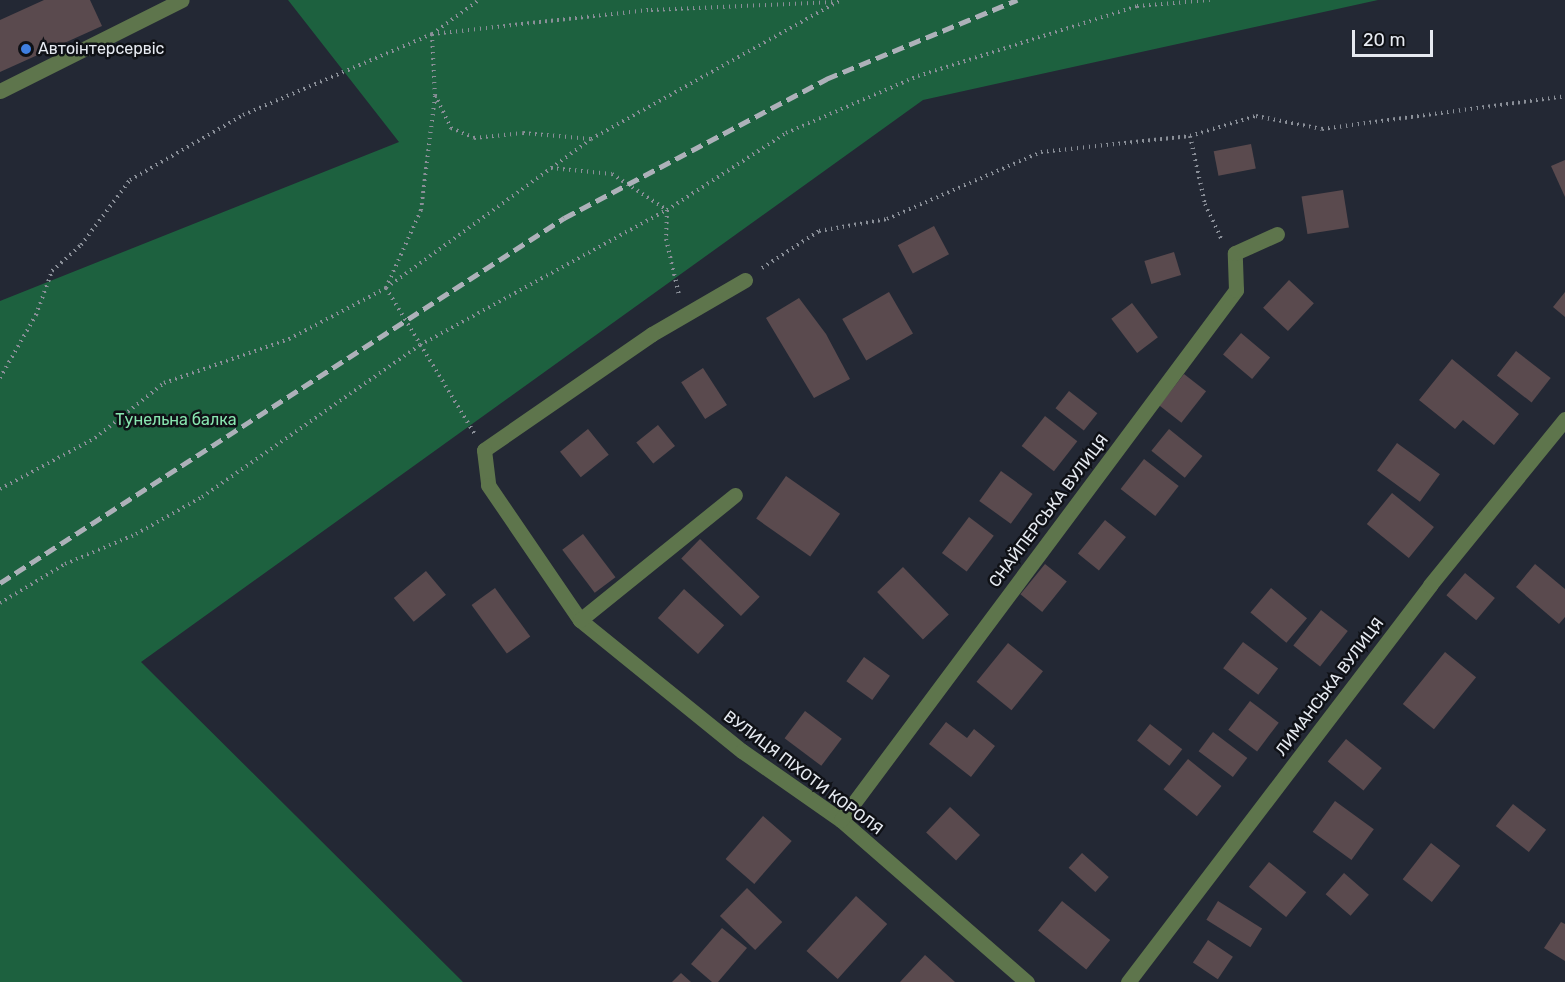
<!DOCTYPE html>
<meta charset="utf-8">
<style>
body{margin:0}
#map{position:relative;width:1565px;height:982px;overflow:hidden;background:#232834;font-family:Rubik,sans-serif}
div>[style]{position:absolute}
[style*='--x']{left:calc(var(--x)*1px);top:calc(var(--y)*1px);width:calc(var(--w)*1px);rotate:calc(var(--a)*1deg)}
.forest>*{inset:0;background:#1d613f}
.building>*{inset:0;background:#5a4a4e;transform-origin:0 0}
.path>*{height:4px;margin-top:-2px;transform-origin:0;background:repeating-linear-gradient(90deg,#8a8f98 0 1.5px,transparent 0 6px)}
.minor>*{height:15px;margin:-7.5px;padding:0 7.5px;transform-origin:7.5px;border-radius:7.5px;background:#5e754c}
.rail>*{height:4.5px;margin-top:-2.25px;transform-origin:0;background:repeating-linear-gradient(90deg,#adb1b9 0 12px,transparent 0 18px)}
.dots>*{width:16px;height:16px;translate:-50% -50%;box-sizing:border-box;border:3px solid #0f1116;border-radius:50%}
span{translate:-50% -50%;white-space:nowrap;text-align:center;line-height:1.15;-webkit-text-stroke:5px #0f1116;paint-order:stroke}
.poi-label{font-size:16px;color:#e6eaf1}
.left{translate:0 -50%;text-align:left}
.park-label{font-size:16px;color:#89e7b1}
.street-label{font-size:16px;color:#e6eaf1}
.scale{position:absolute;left:1352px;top:30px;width:81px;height:27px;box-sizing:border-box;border:3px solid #e6eaf1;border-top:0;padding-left:8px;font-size:18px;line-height:21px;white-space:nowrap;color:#e6eaf1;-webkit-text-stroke:4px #0f1116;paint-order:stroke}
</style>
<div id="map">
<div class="forest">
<div style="clip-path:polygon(288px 0,1378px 0,923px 100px,141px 662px,463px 982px,0 982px,0 301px,399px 142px)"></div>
</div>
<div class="building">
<div style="clip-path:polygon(44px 0,90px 0,102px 26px,0 72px,0 20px)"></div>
<div style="left:1251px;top:144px;width:25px;height:38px;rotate:79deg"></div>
<div style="clip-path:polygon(1565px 160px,1565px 197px,1551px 166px)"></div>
<div style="left:1343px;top:190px;width:38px;height:42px;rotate:81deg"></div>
<div style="left:934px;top:226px;width:32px;height:41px;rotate:62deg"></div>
<div style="left:1174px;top:252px;width:24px;height:31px;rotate:73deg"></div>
<div style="left:1289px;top:280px;width:34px;height:38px;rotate:43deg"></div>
<div style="left:889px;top:292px;width:48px;height:54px;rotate:60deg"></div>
<div style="clip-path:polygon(1565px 292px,1565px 317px,1553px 307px)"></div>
<div style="clip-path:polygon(799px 298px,826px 334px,850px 379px,814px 398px,766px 318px)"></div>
<div style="left:1132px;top:303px;width:43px;height:26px;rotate:53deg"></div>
<div style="left:1241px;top:333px;width:38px;height:28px;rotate:40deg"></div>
<div style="left:1516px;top:351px;width:44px;height:31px;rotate:38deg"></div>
<div style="clip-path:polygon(1452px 359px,1519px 414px,1494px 445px,1463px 420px,1455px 429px,1419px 400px)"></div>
<div style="left:703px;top:368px;width:44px;height:26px;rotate:57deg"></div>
<div style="left:1184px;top:374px;width:28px;height:40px;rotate:38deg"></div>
<div style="left:1069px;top:391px;width:36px;height:22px;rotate:38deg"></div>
<div style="left:1045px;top:416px;width:41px;height:38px;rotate:38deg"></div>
<div style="left:658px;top:425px;width:27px;height:28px;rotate:51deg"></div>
<div style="left:588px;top:429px;width:33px;height:36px;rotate:51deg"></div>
<div style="left:1169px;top:429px;width:43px;height:28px;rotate:39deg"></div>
<div style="left:1397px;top:443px;width:53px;height:34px;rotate:36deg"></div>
<div style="left:1144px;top:459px;width:44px;height:38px;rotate:38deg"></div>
<div style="left:1001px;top:471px;width:39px;height:37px;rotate:36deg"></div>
<div style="left:786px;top:476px;width:66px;height:52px;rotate:35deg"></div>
<div style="left:1392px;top:493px;width:54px;height:40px;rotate:39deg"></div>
<div style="left:969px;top:517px;width:31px;height:45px;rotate:37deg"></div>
<div style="left:1105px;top:520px;width:27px;height:43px;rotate:39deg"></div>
<div style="left:583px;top:534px;width:54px;height:26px;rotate:53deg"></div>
<div style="left:700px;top:539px;width:83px;height:27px;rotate:44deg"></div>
<div style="left:1045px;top:564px;width:28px;height:39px;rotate:39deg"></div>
<div style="clip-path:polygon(1535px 564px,1565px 589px,1565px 617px,1559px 624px,1516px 587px)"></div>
<div style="left:903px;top:567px;width:66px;height:36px;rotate:46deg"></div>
<div style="left:426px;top:571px;width:31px;height:42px;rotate:50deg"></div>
<div style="left:1465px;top:573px;width:39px;height:29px;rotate:40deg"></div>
<div style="left:495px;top:588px;width:60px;height:29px;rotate:54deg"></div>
<div style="left:1271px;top:588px;width:47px;height:32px;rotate:40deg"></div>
<div style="left:684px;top:589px;width:54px;height:39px;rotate:42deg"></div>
<div style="left:1321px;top:610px;width:34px;height:45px;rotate:38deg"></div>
<div style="left:1243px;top:642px;width:44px;height:33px;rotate:37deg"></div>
<div style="left:1008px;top:643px;width:45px;height:50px;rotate:39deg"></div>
<div style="left:1445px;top:652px;width:40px;height:67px;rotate:39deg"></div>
<div style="left:864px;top:657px;width:32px;height:30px;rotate:36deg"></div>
<div style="left:1250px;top:701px;width:36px;height:36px;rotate:37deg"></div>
<div style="left:805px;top:711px;width:46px;height:34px;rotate:37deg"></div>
<div style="clip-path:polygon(946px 722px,967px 738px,974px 729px,995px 746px,971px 777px,929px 744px)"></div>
<div style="left:1150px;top:724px;width:41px;height:21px;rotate:38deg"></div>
<div style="left:1213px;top:732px;width:43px;height:24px;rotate:37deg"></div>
<div style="left:1346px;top:739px;width:46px;height:29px;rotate:39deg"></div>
<div style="left:1188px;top:759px;width:43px;height:39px;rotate:39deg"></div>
<div style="left:1335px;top:801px;width:48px;height:38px;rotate:36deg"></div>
<div style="left:1513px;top:804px;width:42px;height:28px;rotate:38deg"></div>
<div style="left:950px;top:807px;width:41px;height:35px;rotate:43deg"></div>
<div style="left:763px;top:816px;width:38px;height:57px;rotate:41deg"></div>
<div style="left:1431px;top:843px;width:37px;height:46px;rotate:38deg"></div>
<div style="left:1082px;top:853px;width:36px;height:20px;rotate:42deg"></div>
<div style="left:1269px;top:862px;width:48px;height:32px;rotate:39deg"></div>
<div style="left:1344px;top:873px;width:33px;height:28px;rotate:41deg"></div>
<div style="left:747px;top:888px;width:49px;height:39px;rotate:44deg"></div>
<div style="left:856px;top:896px;width:42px;height:74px;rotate:42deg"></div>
<div style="left:1062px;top:901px;width:62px;height:38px;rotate:39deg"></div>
<div style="left:1218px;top:901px;width:52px;height:22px;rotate:32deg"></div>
<div style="clip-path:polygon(1561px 922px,1565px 924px,1565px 961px,1544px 948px)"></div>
<div style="clip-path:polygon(722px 928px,747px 948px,718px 982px,712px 982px,691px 964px)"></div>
<div style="left:1208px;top:940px;width:30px;height:27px;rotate:34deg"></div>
<div style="clip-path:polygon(925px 955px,955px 982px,900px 982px)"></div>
<div style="clip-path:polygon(681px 973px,691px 982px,672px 982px)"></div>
</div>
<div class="path">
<div style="--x:432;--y:34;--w:61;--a:87.2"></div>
<div style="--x:435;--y:95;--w:37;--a:64"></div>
<div style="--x:451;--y:128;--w:25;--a:23"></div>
<div style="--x:474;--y:138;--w:49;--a:-5.8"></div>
<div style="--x:523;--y:133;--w:68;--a:5"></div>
<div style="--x:591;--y:139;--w:286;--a:-29.1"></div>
<div style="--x:432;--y:34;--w:220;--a:-6.3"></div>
<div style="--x:651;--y:10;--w:183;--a:-2.5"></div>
<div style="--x:435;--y:96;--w:115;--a:97"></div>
<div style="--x:421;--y:210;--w:85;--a:114.2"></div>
<div style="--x:386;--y:288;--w:170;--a:58.7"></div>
<div style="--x:1190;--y:136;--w:70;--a:77.6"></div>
<div style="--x:1205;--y:204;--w:38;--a:65"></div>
<div style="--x:551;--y:168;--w:61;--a:5.6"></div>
<div style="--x:612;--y:174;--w:66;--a:33.2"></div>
<div style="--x:667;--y:210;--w:29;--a:92"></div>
<div style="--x:666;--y:239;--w:57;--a:76.9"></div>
<div style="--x:762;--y:268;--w:68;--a:-33"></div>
<div style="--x:819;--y:231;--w:69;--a:-10"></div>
<div style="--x:887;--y:219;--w:168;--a:-23.5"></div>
<div style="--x:1041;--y:152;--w:150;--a:-6.1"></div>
<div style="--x:1190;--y:136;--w:69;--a:-16.9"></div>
<div style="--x:1256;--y:116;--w:67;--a:11.1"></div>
<div style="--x:1322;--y:129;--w:245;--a:-7.7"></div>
<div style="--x:0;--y:378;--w:73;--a:-60.3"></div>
<div style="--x:36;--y:315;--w:47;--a:-70"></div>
<div style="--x:52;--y:271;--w:39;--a:-42"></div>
<div style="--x:81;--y:245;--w:81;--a:-53"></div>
<div style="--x:130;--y:180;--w:130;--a:-29.9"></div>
<div style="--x:243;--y:115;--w:206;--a:-23.2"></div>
<div style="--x:432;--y:34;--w:58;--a:-35.9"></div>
<div style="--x:0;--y:489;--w:108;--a:-28.2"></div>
<div style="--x:95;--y:438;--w:88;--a:-38.6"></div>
<div style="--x:164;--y:383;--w:133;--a:-19.4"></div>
<div style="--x:289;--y:339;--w:110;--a:-27.7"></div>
<div style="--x:386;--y:288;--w:253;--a:-36"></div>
<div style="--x:0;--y:603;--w:76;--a:-31"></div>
<div style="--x:65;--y:564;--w:77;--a:-22.9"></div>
<div style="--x:136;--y:534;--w:76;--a:-29.3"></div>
<div style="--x:202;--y:497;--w:266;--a:-34.9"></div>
<div style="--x:420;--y:345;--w:281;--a:-28.7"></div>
<div style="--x:667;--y:210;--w:142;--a:-32.9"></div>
<div style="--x:786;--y:133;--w:144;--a:-23.4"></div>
<div style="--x:918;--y:76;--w:230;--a:-17.7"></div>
<div style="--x:1137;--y:6;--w:73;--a:-4.7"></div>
</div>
<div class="minor">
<div style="--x:0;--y:91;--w:203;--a:-26.6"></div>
<div style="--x:745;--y:280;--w:108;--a:149.9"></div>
<div style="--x:652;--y:334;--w:204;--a:145.4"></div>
<div style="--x:484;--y:450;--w:35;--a:83"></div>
<div style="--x:488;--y:485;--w:163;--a:55.7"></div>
<div style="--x:580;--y:620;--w:208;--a:39"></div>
<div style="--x:742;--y:751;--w:121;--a:34.9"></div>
<div style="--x:841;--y:820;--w:247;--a:41.1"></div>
<div style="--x:580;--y:620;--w:199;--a:-38.9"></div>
<div style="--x:841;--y:820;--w:661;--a:-53.3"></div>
<div style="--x:1236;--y:290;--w:37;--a:-92"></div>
<div style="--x:1235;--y:253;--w:46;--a:-24.3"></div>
<div style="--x:1128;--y:982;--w:499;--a:-52.7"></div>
<div style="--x:1430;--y:585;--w:214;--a:-50.9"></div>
</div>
<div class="rail">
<div style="--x:0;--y:583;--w:672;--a:-32.91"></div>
<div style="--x:564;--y:218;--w:297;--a:-27.9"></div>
<div style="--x:826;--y:79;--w:207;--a:-22.5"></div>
</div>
<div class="dots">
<div style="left:26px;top:49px;background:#3f7fe0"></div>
</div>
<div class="poi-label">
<span class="left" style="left:38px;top:49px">Автоінтерсервіс</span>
</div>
<div class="park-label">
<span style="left:176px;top:420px">Тунельна балка</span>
</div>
<div class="street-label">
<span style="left:1049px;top:511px;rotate:-53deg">СНАЙПЕРСЬКА ВУЛИЦЯ</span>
<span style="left:1330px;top:687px;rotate:-53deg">ЛИМАНСЬКА ВУЛИЦЯ</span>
<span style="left:803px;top:773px;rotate:37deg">ВУЛИЦЯ ПІХОТИ КОРОЛЯ</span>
</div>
<div class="scale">20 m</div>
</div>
